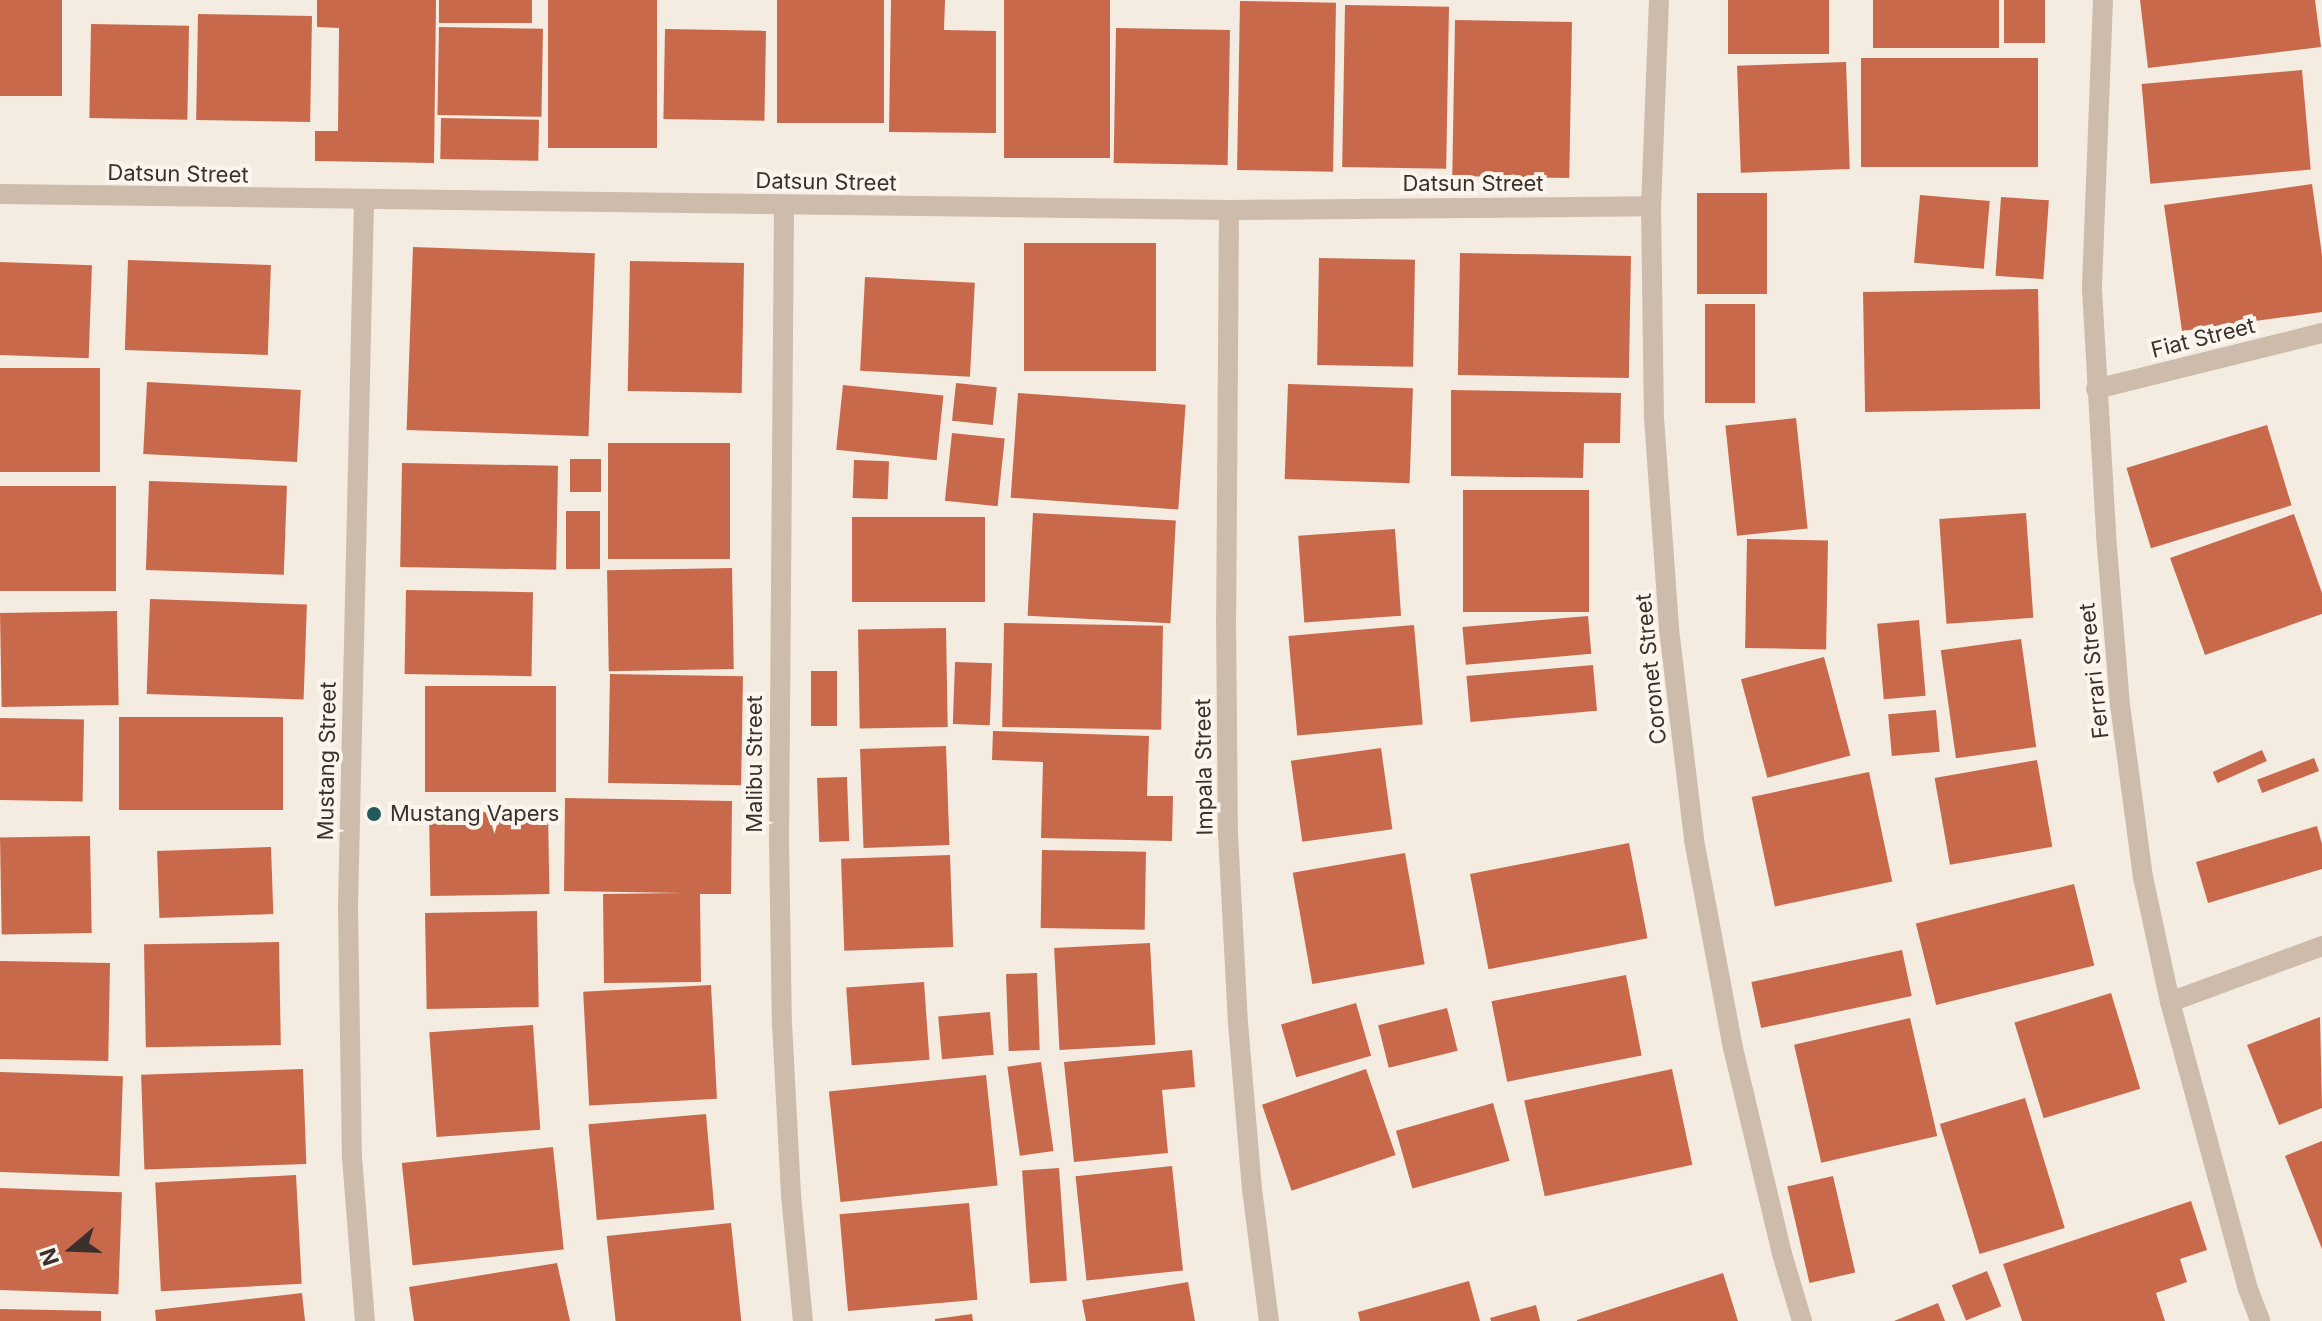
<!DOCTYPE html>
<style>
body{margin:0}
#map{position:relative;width:2322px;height:1321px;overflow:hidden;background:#f4ebe1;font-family:Inter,sans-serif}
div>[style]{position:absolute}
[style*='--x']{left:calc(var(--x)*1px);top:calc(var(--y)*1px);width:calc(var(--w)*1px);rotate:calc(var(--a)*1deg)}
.building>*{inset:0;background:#c8694b;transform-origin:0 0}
.minor>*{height:20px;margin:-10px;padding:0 10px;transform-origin:10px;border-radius:10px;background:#cdbbac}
.dots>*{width:22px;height:22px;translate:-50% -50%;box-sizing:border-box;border:4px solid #fbf5ee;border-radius:50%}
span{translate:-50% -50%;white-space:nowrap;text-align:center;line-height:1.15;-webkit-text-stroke:8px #fbf5ee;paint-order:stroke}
.street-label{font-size:22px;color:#3b302b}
.poi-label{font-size:22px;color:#3b302b}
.left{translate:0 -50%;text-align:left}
.north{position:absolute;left:32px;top:1209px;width:80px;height:80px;-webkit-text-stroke:6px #fbf5ee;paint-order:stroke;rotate:251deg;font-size:22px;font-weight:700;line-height:32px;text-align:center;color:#3b302b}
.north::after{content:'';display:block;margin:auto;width:28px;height:36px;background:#3b302b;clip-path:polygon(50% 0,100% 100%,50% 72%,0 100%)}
</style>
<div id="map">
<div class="building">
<div style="left:0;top:0;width:62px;height:96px"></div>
<div style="clip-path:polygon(317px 0,436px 0,434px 163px,315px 161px,315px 131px,338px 131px,339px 28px,317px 27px)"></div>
<div style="left:439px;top:0;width:93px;height:23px"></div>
<div style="left:548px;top:0;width:109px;height:148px"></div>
<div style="left:777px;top:0;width:107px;height:123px"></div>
<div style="clip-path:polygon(891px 0,945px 0,944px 30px,996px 31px,996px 133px,889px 132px)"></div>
<div style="left:1004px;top:0;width:106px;height:158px"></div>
<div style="left:1728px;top:0;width:101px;height:54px"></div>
<div style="left:1873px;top:0;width:126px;height:48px"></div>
<div style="left:2004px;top:0;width:41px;height:43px"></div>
<div style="clip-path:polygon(2140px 0,2315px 0,2321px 47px,2148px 68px)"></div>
<div style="left:1240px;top:1px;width:96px;height:169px;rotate:1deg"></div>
<div style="left:1345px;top:5px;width:104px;height:162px;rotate:1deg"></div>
<div style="left:198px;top:14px;width:114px;height:106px;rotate:1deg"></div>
<div style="left:1455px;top:20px;width:117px;height:156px;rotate:1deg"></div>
<div style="left:91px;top:24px;width:98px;height:94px;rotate:1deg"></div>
<div style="left:439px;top:27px;width:104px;height:88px;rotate:1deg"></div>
<div style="left:1116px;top:28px;width:114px;height:135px;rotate:1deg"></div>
<div style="left:665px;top:29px;width:101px;height:90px;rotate:1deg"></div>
<div style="left:1861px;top:58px;width:177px;height:109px"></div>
<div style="left:1846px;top:62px;width:107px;height:109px;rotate:88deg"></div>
<div style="left:2302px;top:70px;width:100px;height:161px;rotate:85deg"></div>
<div style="left:441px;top:118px;width:98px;height:41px;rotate:1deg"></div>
<div style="clip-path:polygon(2312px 184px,2322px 255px,2322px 312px,2182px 331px,2164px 205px)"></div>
<div style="left:1697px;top:193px;width:70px;height:101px"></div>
<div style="left:1920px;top:195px;width:70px;height:68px;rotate:5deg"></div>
<div style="left:2001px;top:197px;width:48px;height:79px;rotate:4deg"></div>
<div style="left:1024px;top:243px;width:132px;height:128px"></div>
<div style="left:413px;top:247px;width:182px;height:183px;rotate:2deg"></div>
<div style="left:1460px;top:253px;width:171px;height:122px;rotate:1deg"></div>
<div style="left:1319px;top:258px;width:96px;height:107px;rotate:1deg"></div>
<div style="left:128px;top:260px;width:143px;height:90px;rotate:2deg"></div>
<div style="left:630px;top:261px;width:114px;height:130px;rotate:1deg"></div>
<div style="left:0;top:262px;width:92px;height:93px;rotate:2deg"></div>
<div style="left:865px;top:277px;width:110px;height:94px;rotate:3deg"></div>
<div style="left:2038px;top:289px;width:120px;height:175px;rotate:89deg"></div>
<div style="left:1705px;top:304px;width:50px;height:99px"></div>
<div style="left:0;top:368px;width:100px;height:104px"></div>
<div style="left:147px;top:382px;width:154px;height:72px;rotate:3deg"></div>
<div style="left:956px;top:383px;width:41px;height:38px;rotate:6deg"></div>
<div style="left:1288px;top:384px;width:125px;height:95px;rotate:2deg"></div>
<div style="left:843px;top:385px;width:101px;height:65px;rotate:6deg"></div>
<div style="clip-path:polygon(1451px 390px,1621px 393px,1620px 443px,1584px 443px,1583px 478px,1451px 476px)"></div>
<div style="left:1018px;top:393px;width:168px;height:105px;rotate:4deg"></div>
<div style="left:1796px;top:418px;width:111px;height:71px;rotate:84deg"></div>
<div style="left:2267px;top:425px;width:84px;height:147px;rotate:73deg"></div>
<div style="left:952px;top:433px;width:53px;height:68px;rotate:6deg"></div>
<div style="left:730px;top:443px;width:116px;height:122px;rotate:90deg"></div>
<div style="left:570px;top:459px;width:31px;height:33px"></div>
<div style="left:854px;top:460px;width:35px;height:38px;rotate:2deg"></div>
<div style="left:402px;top:463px;width:156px;height:104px;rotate:1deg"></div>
<div style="left:149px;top:481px;width:138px;height:89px;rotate:2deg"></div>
<div style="left:0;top:486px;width:116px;height:105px"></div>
<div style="left:1589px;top:490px;width:122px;height:126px;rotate:90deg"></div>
<div style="left:566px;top:511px;width:34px;height:58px"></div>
<div style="left:1033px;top:513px;width:143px;height:103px;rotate:3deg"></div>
<div style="left:2026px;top:513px;width:105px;height:87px;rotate:86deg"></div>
<div style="clip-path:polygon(2294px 514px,2322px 593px,2322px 614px,2205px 655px,2170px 558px)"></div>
<div style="left:852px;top:517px;width:133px;height:85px"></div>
<div style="left:1395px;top:529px;width:87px;height:97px;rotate:86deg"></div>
<div style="left:1747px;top:539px;width:81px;height:109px;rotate:1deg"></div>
<div style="left:732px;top:568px;width:101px;height:125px;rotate:89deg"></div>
<div style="left:406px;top:590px;width:127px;height:84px;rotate:1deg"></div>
<div style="left:150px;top:599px;width:157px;height:95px;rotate:2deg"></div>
<div style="left:117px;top:611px;width:94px;height:117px;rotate:89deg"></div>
<div style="left:1588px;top:616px;width:38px;height:126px;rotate:85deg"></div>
<div style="left:1919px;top:620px;width:76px;height:42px;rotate:85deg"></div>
<div style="left:1004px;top:623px;width:159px;height:104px;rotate:1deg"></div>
<div style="left:1414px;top:625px;width:100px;height:126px;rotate:85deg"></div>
<div style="left:946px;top:628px;width:99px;height:88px;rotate:89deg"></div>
<div style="left:2021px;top:639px;width:109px;height:81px;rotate:82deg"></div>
<div style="left:1824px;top:657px;width:102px;height:86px;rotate:75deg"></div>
<div style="left:955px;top:662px;width:37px;height:62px;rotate:2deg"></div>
<div style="left:1593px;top:665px;width:46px;height:127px;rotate:85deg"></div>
<div style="left:811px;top:671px;width:26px;height:55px"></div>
<div style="left:610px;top:674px;width:133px;height:109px;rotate:1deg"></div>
<div style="left:425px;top:686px;width:131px;height:106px"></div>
<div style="left:1936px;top:710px;width:42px;height:48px;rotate:85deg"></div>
<div style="left:283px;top:717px;width:93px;height:164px;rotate:90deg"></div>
<div style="left:0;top:718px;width:84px;height:82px;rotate:1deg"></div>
<div style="clip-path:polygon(993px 731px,1149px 736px,1147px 796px,1173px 796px,1172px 841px,1041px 838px,1043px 762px,992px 760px)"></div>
<div style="left:946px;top:746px;width:99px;height:86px;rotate:88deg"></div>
<div style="left:1381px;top:748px;width:82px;height:91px;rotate:82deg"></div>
<div style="left:2262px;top:750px;width:12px;height:54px;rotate:66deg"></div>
<div style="left:2314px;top:758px;width:14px;height:61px;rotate:69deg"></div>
<div style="left:2037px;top:760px;width:88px;height:104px;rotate:80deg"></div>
<div style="left:1869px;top:772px;width:112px;height:120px;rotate:78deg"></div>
<div style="left:847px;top:777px;width:64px;height:30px;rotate:88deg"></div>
<div style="clip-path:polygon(565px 798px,732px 801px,731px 894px,700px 894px,701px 982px,604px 983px,603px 894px,683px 893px,564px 891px)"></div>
<div style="left:548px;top:811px;width:83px;height:119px;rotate:89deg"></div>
<div style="clip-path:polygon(2317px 826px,2322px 844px,2322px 869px,2208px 903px,2196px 862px)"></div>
<div style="left:90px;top:836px;width:97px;height:90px;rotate:89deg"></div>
<div style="left:1629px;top:843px;width:97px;height:162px;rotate:79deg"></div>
<div style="left:271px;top:847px;width:67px;height:114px;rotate:88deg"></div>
<div style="left:1042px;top:850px;width:104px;height:78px;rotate:1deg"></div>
<div style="left:1405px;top:853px;width:113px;height:114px;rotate:80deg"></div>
<div style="left:950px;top:855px;width:92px;height:109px;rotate:88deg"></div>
<div style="left:2074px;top:884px;width:84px;height:163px;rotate:76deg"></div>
<div style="left:537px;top:911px;width:96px;height:112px;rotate:89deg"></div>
<div style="left:279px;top:942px;width:103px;height:135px;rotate:89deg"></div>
<div style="left:1150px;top:943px;width:102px;height:96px;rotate:87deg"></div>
<div style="left:1902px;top:950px;width:47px;height:154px;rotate:78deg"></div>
<div style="left:0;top:961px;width:110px;height:98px;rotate:1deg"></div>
<div style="left:1037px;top:973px;width:77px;height:31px;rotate:88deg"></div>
<div style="left:1626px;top:975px;width:82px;height:137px;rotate:79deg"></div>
<div style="left:924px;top:982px;width:78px;height:78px;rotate:86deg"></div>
<div style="left:711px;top:985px;width:114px;height:128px;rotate:87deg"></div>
<div style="left:2111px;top:993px;width:100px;height:101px;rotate:73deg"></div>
<div style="left:1356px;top:1003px;width:55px;height:78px;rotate:74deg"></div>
<div style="left:1447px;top:1008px;width:44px;height:71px;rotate:76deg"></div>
<div style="left:990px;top:1012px;width:43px;height:52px;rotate:85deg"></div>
<div style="clip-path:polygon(2320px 1017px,2322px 1108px,2279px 1125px,2247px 1045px)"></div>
<div style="left:1910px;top:1018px;width:121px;height:119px;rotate:77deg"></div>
<div style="left:533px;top:1025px;width:105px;height:104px;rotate:86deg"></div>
<div style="clip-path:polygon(1192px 1050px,1195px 1087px,1162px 1090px,1168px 1153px,1074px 1162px,1064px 1062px)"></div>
<div style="left:1041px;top:1062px;width:90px;height:34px;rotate:82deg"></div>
<div style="left:303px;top:1069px;width:95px;height:162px;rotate:88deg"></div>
<div style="left:1366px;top:1069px;width:91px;height:110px;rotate:71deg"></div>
<div style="left:1672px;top:1069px;width:98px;height:151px;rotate:78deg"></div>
<div style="left:0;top:1072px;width:123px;height:100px;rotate:2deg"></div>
<div style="left:986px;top:1075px;width:111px;height:158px;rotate:84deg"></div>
<div style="left:2025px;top:1098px;width:136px;height:89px;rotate:73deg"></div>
<div style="left:1493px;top:1103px;width:60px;height:101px;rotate:74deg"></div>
<div style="left:706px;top:1114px;width:96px;height:118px;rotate:85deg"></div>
<div style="clip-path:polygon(2322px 1141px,2322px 1249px,2285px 1156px)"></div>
<div style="left:553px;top:1147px;width:103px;height:152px;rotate:84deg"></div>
<div style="left:1172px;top:1166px;width:105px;height:97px;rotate:84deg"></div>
<div style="left:1059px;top:1168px;width:113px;height:37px;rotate:86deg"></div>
<div style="left:296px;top:1175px;width:109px;height:141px;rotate:87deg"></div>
<div style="left:1833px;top:1176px;width:99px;height:47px;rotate:77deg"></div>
<div style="left:0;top:1188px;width:122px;height:102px;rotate:2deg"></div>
<div style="clip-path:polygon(2191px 1201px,2207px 1250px,2180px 1259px,2187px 1282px,2156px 1293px,2165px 1321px,2022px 1321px,2003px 1264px)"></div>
<div style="left:969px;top:1203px;width:97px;height:130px;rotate:85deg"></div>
<div style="left:731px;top:1223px;width:99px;height:125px;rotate:84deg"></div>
<div style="clip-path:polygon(557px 1263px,570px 1321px,414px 1321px,409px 1287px)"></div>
<div style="left:1987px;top:1271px;width:38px;height:38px;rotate:68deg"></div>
<div style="clip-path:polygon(1723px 1273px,1738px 1321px,1577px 1321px,1577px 1320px)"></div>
<div style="clip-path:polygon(1469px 1281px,1480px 1321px,1360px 1321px,1358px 1312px)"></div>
<div style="clip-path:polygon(1188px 1282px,1195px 1321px,1086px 1321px,1082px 1300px)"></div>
<div style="clip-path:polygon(302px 1293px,305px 1321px,156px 1321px,155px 1310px)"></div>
<div style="clip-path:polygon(1938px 1303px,1945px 1321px,1894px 1321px)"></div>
<div style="clip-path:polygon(1536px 1305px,1540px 1321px,1491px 1321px,1490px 1318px)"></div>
<div style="clip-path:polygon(0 1309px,101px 1311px,101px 1321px,0 1321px)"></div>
<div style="clip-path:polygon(972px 1314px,973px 1321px,935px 1321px,935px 1319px)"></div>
</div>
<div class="minor">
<div style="--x:1659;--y:0;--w:206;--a:92.2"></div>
<div style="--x:1651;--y:206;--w:212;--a:89.2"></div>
<div style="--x:1654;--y:418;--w:212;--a:85.9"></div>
<div style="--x:1669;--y:629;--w:212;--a:83.2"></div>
<div style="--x:1694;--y:840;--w:212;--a:79.4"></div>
<div style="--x:1733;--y:1048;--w:212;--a:76.6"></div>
<div style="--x:1782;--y:1254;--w:70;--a:73.4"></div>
<div style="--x:2103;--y:0;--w:289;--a:92.2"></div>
<div style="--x:2092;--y:289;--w:246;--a:86.7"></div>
<div style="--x:2106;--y:535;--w:171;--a:85.3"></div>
<div style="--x:2120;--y:705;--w:174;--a:82.4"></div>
<div style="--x:2143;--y:877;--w:128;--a:77.8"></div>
<div style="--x:2170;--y:1002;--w:297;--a:74.8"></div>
<div style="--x:2248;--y:1289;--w:34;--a:69"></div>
<div style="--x:0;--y:194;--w:1229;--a:0.75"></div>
<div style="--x:1229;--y:210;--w:422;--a:-0.5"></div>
<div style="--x:364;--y:201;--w:707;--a:91.3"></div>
<div style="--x:348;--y:908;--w:249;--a:89.1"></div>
<div style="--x:352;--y:1157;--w:165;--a:85.5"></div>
<div style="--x:784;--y:206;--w:634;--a:90.45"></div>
<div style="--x:779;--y:840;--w:183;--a:89.1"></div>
<div style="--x:782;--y:1023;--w:172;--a:87"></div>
<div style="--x:791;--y:1195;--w:127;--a:84.6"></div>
<div style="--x:1229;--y:210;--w:405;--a:90.4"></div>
<div style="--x:1226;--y:615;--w:218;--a:89.5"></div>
<div style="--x:1228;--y:833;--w:190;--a:87"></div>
<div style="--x:1238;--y:1023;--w:167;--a:85.2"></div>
<div style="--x:1252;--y:1189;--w:133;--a:82.7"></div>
<div style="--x:2096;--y:389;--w:233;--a:-13.9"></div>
<div style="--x:2170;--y:1002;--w:162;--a:-20.2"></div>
</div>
<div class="dots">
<div style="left:374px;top:814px;background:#1f5a5e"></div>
</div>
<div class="street-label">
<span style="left:178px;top:174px;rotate:1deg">Datsun Street</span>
<span style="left:826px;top:182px;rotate:1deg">Datsun Street</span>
<span style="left:1473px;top:184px">Datsun Street</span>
<span style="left:2203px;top:338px;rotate:-14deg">Fiat Street</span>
<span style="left:1651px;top:669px;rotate:-96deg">Coronet Street</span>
<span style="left:2094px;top:671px;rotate:-96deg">Ferrari Street</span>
<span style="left:327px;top:761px;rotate:-89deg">Mustang Street</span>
<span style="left:755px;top:764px;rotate:-90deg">Malibu Street</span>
<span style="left:1204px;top:767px;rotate:-91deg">Impala Street</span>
</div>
<div class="poi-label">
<span class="left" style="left:390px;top:814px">Mustang Vapers</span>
</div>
<div class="north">N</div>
</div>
